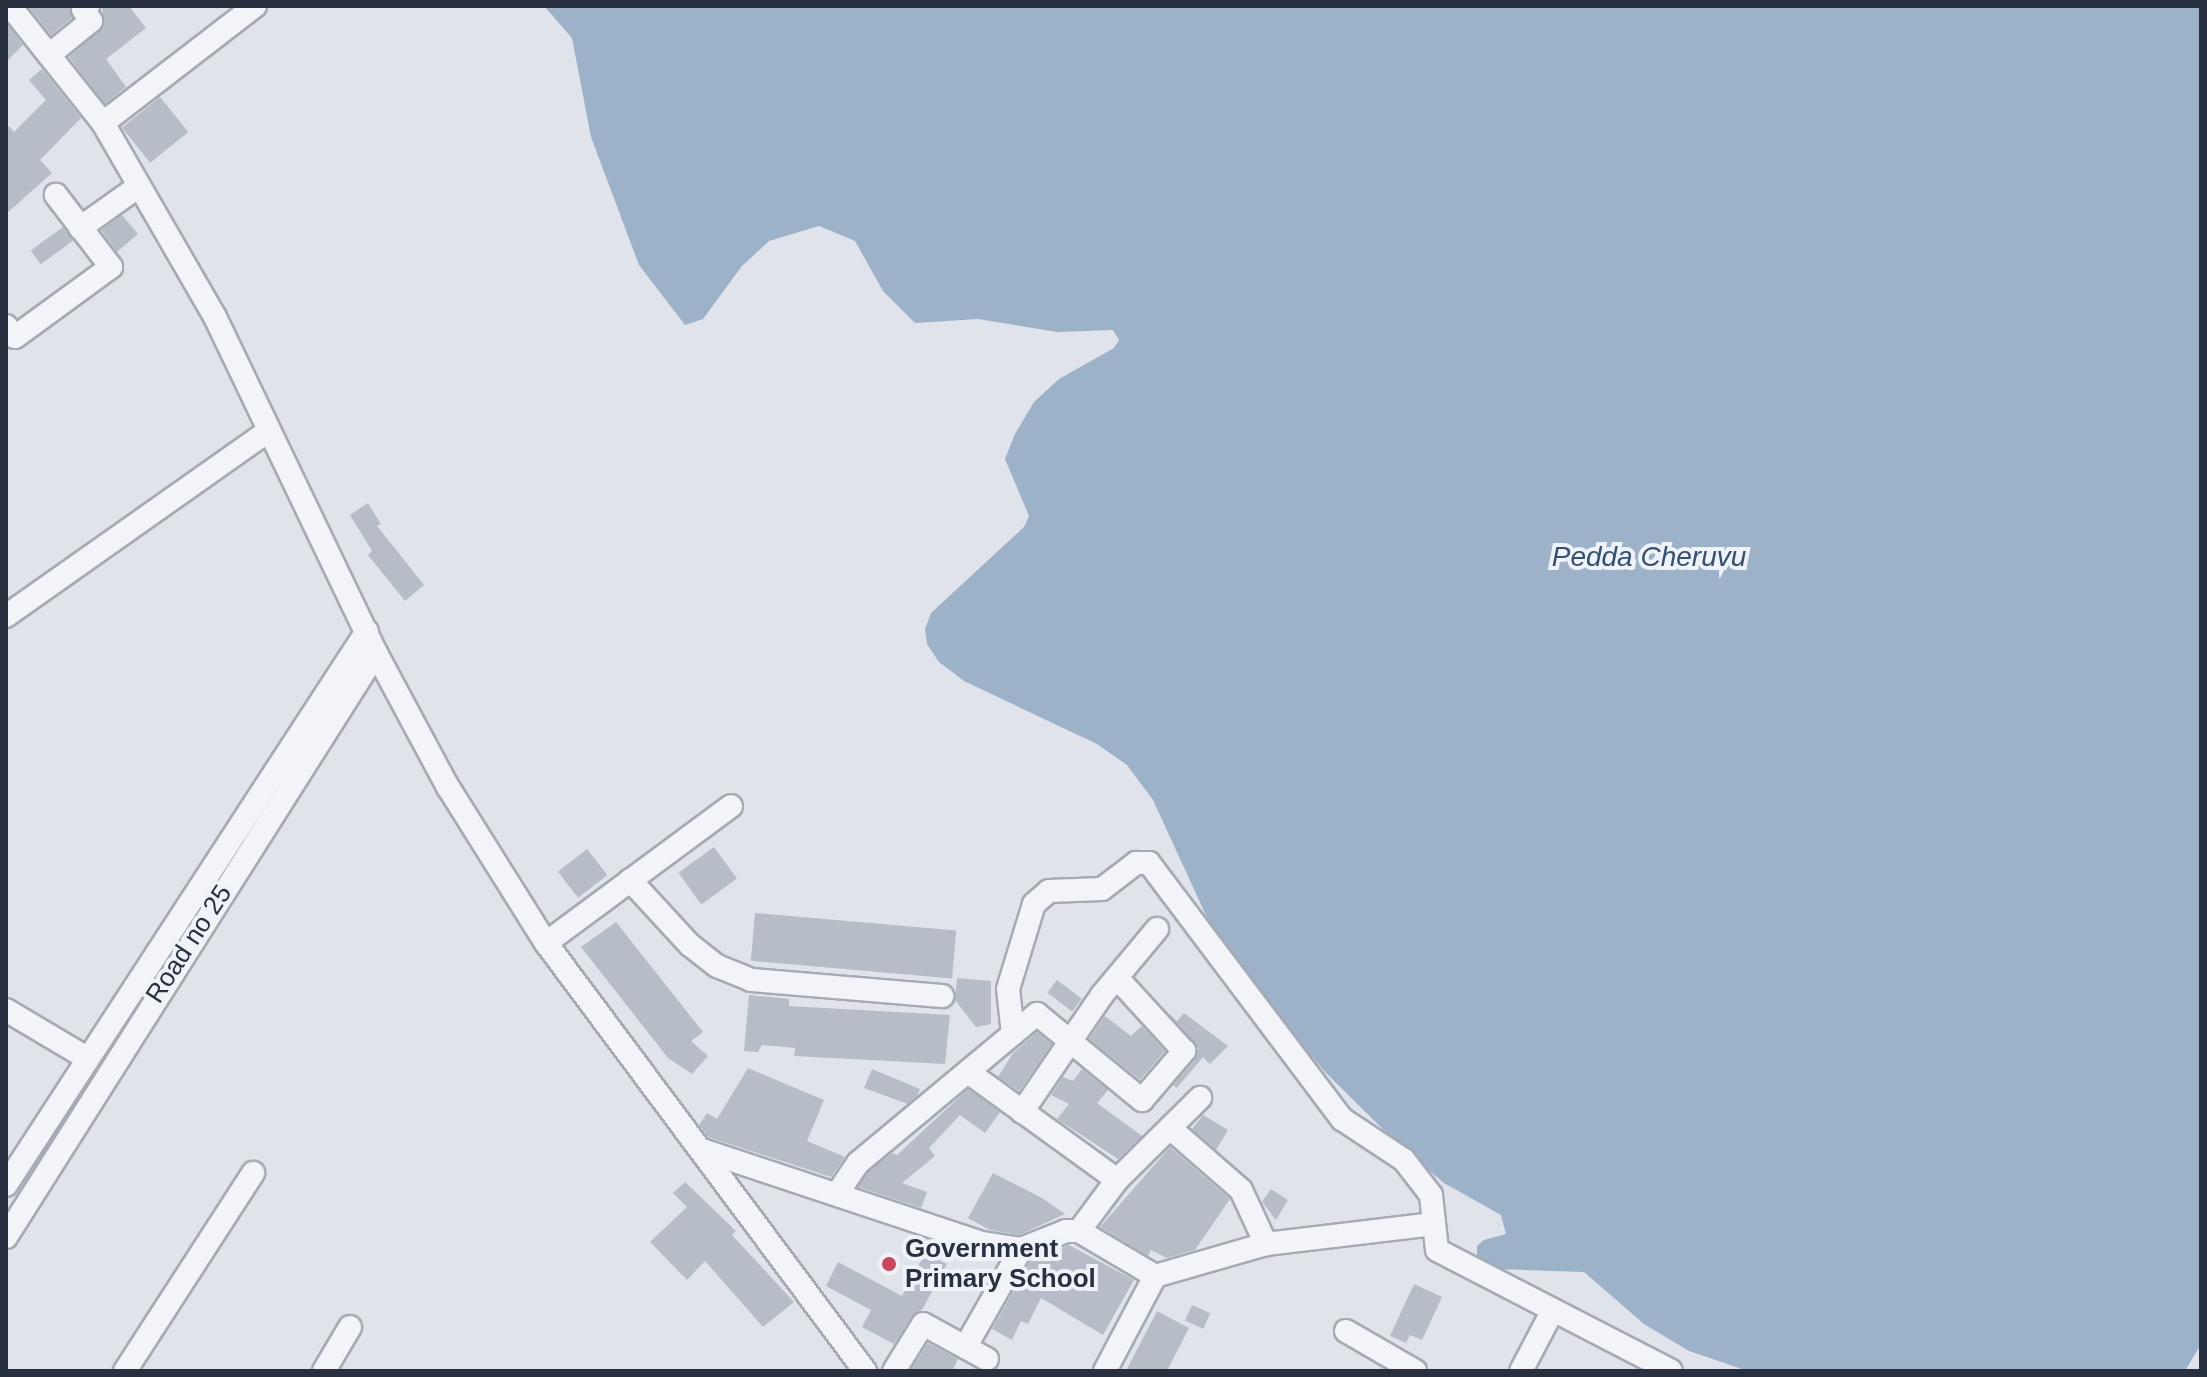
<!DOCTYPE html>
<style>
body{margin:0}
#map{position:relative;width:2207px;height:1377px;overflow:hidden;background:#e0e3e9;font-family:Helvetica,sans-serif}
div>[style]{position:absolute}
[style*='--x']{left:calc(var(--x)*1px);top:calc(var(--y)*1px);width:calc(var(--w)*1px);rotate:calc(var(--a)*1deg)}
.water>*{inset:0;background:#9bb2c9}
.building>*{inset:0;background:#b7bdc6;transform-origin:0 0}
.roads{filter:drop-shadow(2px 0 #a5aab3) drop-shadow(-2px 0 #a5aab3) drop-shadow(0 2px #a5aab3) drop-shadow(0 -2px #a5aab3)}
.minor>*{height:22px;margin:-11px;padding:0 11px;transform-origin:11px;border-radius:11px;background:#f3f4f7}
.dots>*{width:22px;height:22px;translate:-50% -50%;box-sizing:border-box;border:4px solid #eff2f6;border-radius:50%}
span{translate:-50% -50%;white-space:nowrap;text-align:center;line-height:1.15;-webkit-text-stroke:8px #eff2f6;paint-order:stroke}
.street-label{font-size:26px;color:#293140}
.poi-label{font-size:26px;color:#293140;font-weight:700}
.left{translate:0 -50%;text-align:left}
.water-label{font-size:28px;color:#335174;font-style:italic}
.frame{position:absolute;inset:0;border:8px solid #293140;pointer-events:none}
</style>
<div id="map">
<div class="water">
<div style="clip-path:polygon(544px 6px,2201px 6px,2201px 1344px,2185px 1371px,1748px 1371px,1689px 1351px,1644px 1324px,1584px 1272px,1494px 1269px,1477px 1257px,1477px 1246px,1484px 1240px,1506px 1234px,1501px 1215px,1444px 1183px,1399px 1145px,1326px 1073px,1252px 985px,1215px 935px,1153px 800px,1127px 765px,1097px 744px,964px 681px,939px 662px,927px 644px,925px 629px,931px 613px,1024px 527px,1029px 516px,1005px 459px,1015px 434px,1034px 402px,1059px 379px,1114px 348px,1119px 340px,1113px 330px,1057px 332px,978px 319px,915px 323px,883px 291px,855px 241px,819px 226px,769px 241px,742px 266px,703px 319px,685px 325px,639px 265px,591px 137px,572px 38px)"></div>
</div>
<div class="building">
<div style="clip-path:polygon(28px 6px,70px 6px,72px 18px,51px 35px)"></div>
<div style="clip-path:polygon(129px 6px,146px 28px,106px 59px,126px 87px,105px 104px,69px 57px,104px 27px,102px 8px)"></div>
<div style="clip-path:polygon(6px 23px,23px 45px,6px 62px)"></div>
<div style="clip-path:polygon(42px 69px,81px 118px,40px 160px,52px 173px,6px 214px,6px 123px,14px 132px,46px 100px,29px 80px)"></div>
<div style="left:160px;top:97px;width:45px;height:49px;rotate:51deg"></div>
<div style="clip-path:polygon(122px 215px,138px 234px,117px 252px,101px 230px)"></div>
<div style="left:63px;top:227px;width:17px;height:40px;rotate:54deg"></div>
<div style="clip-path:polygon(368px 503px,381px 524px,377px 526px,424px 585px,405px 601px,368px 555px,372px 551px,350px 515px)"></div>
<div style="left:714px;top:847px;width:39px;height:44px;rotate:54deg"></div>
<div style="left:587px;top:849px;width:33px;height:37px;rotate:52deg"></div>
<div style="left:755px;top:913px;width:202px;height:48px;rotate:5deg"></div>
<div style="clip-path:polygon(616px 922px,703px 1032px,691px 1041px,708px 1056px,692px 1074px,668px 1058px,581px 947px)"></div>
<div style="clip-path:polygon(957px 978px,991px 981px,991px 1024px,976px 1027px,955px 1000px)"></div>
<div style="left:1057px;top:980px;width:31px;height:16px;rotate:37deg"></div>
<div style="clip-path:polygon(749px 995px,789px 999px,789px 1006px,950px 1015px,945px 1064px,794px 1056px,795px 1048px,762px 1045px,758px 1052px,744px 1051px)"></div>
<div style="clip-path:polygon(1167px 1012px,1177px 1021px,1184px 1013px,1228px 1046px,1210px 1064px,1203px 1057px,1177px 1088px,1173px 1085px,1195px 1060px,1198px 1048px)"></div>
<div style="clip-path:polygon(1105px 1016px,1131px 1036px,1142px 1026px,1165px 1051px,1140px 1080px,1089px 1039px)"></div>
<div style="clip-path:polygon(1037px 1032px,1052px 1044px,1019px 1091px,998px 1077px,1013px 1053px)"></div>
<div style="clip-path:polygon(748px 1068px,824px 1100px,807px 1141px,845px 1157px,831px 1177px,708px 1137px,699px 1125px,707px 1113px,717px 1119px)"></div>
<div style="clip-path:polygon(872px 1069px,920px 1089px,917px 1096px,908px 1104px,864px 1088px)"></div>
<div style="clip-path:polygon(1082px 1069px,1108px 1090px,1097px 1103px,1142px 1136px,1118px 1159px,1057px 1119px,1069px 1104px,1051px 1095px,1063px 1077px,1073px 1081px)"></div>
<div style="clip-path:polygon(968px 1089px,1000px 1112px,985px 1133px,960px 1115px,929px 1148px,935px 1156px,902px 1183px,927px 1192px,921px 1208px,858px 1187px,868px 1172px,892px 1153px,897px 1155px)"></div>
<div style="clip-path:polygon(1203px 1115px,1228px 1130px,1216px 1150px,1192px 1129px)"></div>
<div style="clip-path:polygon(1170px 1147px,1230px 1199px,1195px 1250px,1167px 1258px,1151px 1250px,1148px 1256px,1100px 1227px)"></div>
<div style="clip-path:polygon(993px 1173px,1042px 1198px,1065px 1214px,1019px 1235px,990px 1230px,968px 1218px)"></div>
<div style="clip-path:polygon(685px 1182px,736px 1231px,732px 1235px,794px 1302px,763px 1327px,705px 1261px,687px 1280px,650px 1242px,687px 1207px,673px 1193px)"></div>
<div style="clip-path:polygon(1271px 1189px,1288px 1200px,1276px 1220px,1262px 1202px)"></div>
<div style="clip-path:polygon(1069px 1245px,1134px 1280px,1103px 1335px,1041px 1298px,1028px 1324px,1021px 1321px,1012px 1340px,992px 1329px,1031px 1260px)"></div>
<div style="clip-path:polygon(925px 1253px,947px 1264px,922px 1310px,912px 1316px,894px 1344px,862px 1327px,871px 1310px,826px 1286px,838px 1262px,902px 1296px)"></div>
<div style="clip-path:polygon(1414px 1284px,1442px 1297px,1422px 1340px,1410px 1335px,1406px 1343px,1390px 1336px)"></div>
<div style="left:1192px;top:1305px;width:20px;height:17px;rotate:24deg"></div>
<div style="clip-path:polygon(1157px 1311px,1189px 1328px,1167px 1371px,1126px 1371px)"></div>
<div style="clip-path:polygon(928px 1343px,958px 1359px,952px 1371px,910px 1371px)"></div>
</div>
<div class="roads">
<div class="minor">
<div style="--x:10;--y:6;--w:149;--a:51.5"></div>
<div style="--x:103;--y:123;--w:224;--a:60"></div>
<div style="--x:215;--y:317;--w:373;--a:64.4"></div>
<div style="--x:376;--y:653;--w:152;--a:61.8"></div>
<div style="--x:448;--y:787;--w:184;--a:57.9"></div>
<div style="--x:546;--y:943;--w:534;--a:53.3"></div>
<div style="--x:49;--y:55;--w:54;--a:-39"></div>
<div style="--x:91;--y:21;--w:14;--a:-124"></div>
<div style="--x:83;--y:9;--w:6;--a:-31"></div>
<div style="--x:103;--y:123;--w:192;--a:-37.6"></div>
<div style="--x:80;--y:228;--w:72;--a:-35.4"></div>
<div style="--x:6;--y:326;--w:14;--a:51"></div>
<div style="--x:15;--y:337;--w:119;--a:-36.1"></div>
<div style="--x:111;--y:267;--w:91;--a:-127.4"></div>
<div style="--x:6;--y:616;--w:321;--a:-35.2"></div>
<div style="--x:630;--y:880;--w:88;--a:47.3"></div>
<div style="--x:690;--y:945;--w:34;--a:38"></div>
<div style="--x:717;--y:966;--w:37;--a:22"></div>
<div style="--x:751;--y:980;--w:192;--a:4.8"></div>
<div style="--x:546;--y:943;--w:230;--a:-36.5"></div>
<div style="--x:6;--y:1010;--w:92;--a:30.7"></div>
<div style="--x:1013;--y:1034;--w:45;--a:-96.3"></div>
<div style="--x:1008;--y:989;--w:89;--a:-73"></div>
<div style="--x:1034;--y:904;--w:20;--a:-41"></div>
<div style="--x:1049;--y:891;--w:53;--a:-2.2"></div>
<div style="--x:1102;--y:889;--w:43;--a:-37.4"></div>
<div style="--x:1136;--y:863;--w:13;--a:0"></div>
<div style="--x:1149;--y:863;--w:321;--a:53"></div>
<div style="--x:1342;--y:1119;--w:74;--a:33.5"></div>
<div style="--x:1404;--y:1160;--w:44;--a:52.4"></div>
<div style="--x:1431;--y:1195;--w:55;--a:83.8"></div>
<div style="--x:1437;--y:1250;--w:263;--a:27.3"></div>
<div style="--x:968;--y:1072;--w:184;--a:35.9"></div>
<div style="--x:1022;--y:1112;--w:142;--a:-55.6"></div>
<div style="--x:1102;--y:995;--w:86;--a:-50.2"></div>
<div style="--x:1170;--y:1128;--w:94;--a:41.1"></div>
<div style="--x:1241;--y:1190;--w:60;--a:65.2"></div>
<div style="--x:702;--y:1150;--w:294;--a:18.4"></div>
<div style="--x:981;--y:1243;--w:40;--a:8.5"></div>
<div style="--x:1021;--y:1249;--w:48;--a:-21.8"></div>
<div style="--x:1066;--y:1231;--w:13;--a:0"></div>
<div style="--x:1079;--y:1231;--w:88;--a:30.6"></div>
<div style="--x:1155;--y:1276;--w:116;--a:-16.1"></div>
<div style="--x:1266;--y:1244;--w:169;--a:-6.8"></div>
<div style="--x:6;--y:1185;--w:661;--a:-56.91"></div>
<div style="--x:837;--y:1194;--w:37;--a:-56"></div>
<div style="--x:858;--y:1163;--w:233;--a:-39.8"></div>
<div style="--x:1037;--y:1014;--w:136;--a:39.3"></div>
<div style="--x:1142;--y:1100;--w:65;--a:-49.4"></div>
<div style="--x:1184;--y:1051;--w:99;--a:-132.5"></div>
<div style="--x:1079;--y:1231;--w:64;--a:-53.3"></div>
<div style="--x:1117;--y:1180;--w:117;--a:-44.7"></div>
<div style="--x:6;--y:1237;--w:691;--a:-57.64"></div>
<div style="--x:1346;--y:1331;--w:80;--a:30.1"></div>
<div style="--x:966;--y:1346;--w:112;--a:-60.4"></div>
<div style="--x:125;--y:1371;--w:236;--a:-57.1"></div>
<div style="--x:324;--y:1371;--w:51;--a:-59.4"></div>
<div style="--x:894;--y:1371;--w:55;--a:-58.3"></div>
<div style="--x:923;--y:1324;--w:73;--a:28.7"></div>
<div style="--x:1105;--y:1371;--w:107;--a:-62.2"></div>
<div style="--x:1521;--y:1371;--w:69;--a:-62.3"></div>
</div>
</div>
<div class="dots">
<div style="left:889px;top:1264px;background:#cd455c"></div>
</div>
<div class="street-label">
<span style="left:189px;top:944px;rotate:-57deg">Road no 25</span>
</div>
<div class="poi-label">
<span class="left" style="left:905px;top:1264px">Government<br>Primary School</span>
</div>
<div class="water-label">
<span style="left:1649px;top:557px">Pedda Cheruvu</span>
</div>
<div class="frame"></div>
</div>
